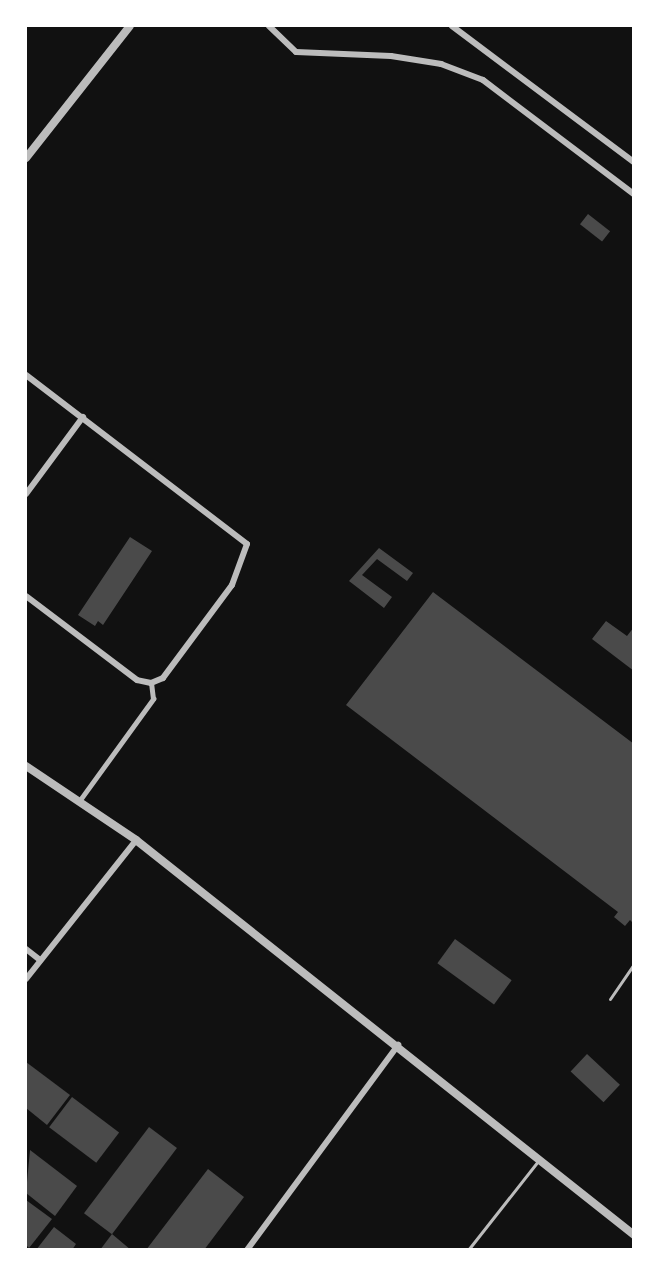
<!DOCTYPE html>
<style>
body{margin:0}
#map{position:relative;width:659px;height:1275px;overflow:hidden;background:#111;font-family:Cabin,sans-serif}
div>[style]{position:absolute}
[style*='--x']{left:calc(var(--x)*1px);top:calc(var(--y)*1px);width:calc(var(--w)*1px);rotate:calc(var(--a)*1deg)}
.building>*{inset:0;background:#4a4a4a;transform-origin:0 0}
.service>*{height:3px;margin:-1.5px;padding:0 1.5px;transform-origin:1.5px;border-radius:1.5px;background:#bcbcbc}
.pedestrian>*{height:4.5px;margin:-2.25px;padding:0 2.25px;transform-origin:2.25px;border-radius:2.25px;background:#bcbcbc}
.minor>*{height:6px;margin:-3px;padding:0 3px;transform-origin:3px;border-radius:3px;background:#bcbcbc}
.tertiary>*{height:8px;margin:-4px;padding:0 4px;transform-origin:4px;border-radius:4px;background:#bcbcbc}
span{translate:-50% -50%;white-space:nowrap;text-align:center;line-height:1.15;-webkit-text-stroke:6px #fff;paint-order:stroke}
.frame{position:absolute;inset:0;border:27px solid #fff;pointer-events:none}
</style>
<div id="map">
<div class="building">
<div style="left:588px;top:214px;width:28px;height:13px;rotate:38deg"></div>
<div style="clip-path:polygon(130px 537px,152px 551px,103px 625px,98px 621px,95px 626px,78px 615px)"></div>
<div style="clip-path:polygon(379px 548px,413px 573px,407px 581px,377px 559px,362px 575px,392px 597px,384px 608px,349px 581px)"></div>
<div style="clip-path:polygon(433px 592px,634px 744px,634px 924px,630px 920px,625px 926px,614px 917px,618px 912px,346px 705px)"></div>
<div style="clip-path:polygon(606px 621px,627px 636px,634px 627px,634px 671px,592px 639px)"></div>
<div style="left:455px;top:939px;width:70px;height:30px;rotate:36deg"></div>
<div style="left:587px;top:1054px;width:45px;height:24px;rotate:43deg"></div>
<div style="clip-path:polygon(26px 1062px,70px 1095px,47px 1125px,26px 1108px)"></div>
<div style="left:72px;top:1097px;width:59px;height:38px;rotate:37deg"></div>
<div style="left:149px;top:1127px;width:35px;height:108px;rotate:37deg"></div>
<div style="clip-path:polygon(30px 1150px,77px 1186px,55px 1216px,26px 1193px)"></div>
<div style="clip-path:polygon(208px 1169px,244px 1197px,204px 1250px,146px 1250px)"></div>
<div style="clip-path:polygon(26px 1200px,52px 1219px,29px 1248px,26px 1245px)"></div>
<div style="clip-path:polygon(54px 1227px,76px 1244px,72px 1250px,36px 1250px)"></div>
<div style="clip-path:polygon(112px 1234px,131px 1250px,100px 1250px)"></div>
</div>
<div class="service">
<div style="--x:610;--y:999;--w:42;--a:-55.6"></div>
<div style="--x:468;--y:1250;--w:113;--a:-51.8"></div>
</div>
<div class="pedestrian">
<div style="--x:80;--y:800;--w:125;--a:-54.1"></div>
<div style="--x:153;--y:699;--w:16;--a:-97"></div>
</div>
<div class="minor">
<div style="--x:269;--y:26;--w:37;--a:44"></div>
<div style="--x:296;--y:52;--w:95;--a:2.4"></div>
<div style="--x:391;--y:56;--w:51;--a:9.1"></div>
<div style="--x:441;--y:64;--w:45;--a:20.9"></div>
<div style="--x:483;--y:80;--w:189;--a:37.1"></div>
<div style="--x:452;--y:26;--w:227;--a:36.8"></div>
<div style="--x:26;--y:375;--w:278;--a:37.4"></div>
<div style="--x:247;--y:544;--w:44;--a:110.1"></div>
<div style="--x:232;--y:585;--w:116;--a:126.6"></div>
<div style="--x:163;--y:678;--w:13;--a:157"></div>
<div style="--x:151;--y:683;--w:14;--a:-168"></div>
<div style="--x:137;--y:680;--w:139;--a:-142.9"></div>
<div style="--x:26;--y:494;--w:96;--a:-53.5"></div>
<div style="--x:26;--y:949;--w:18;--a:38"></div>
<div style="--x:26;--y:979;--w:177;--a:-51.6"></div>
<div style="--x:247;--y:1250;--w:255;--a:-53.6"></div>
</div>
<div class="tertiary">
<div style="--x:26;--y:158;--w:168;--a:-51.8"></div>
<div style="--x:26;--y:766;--w:133;--a:33.9"></div>
<div style="--x:136;--y:840;--w:636;--a:38.42"></div>
</div>
<div class="frame"></div>
</div>
